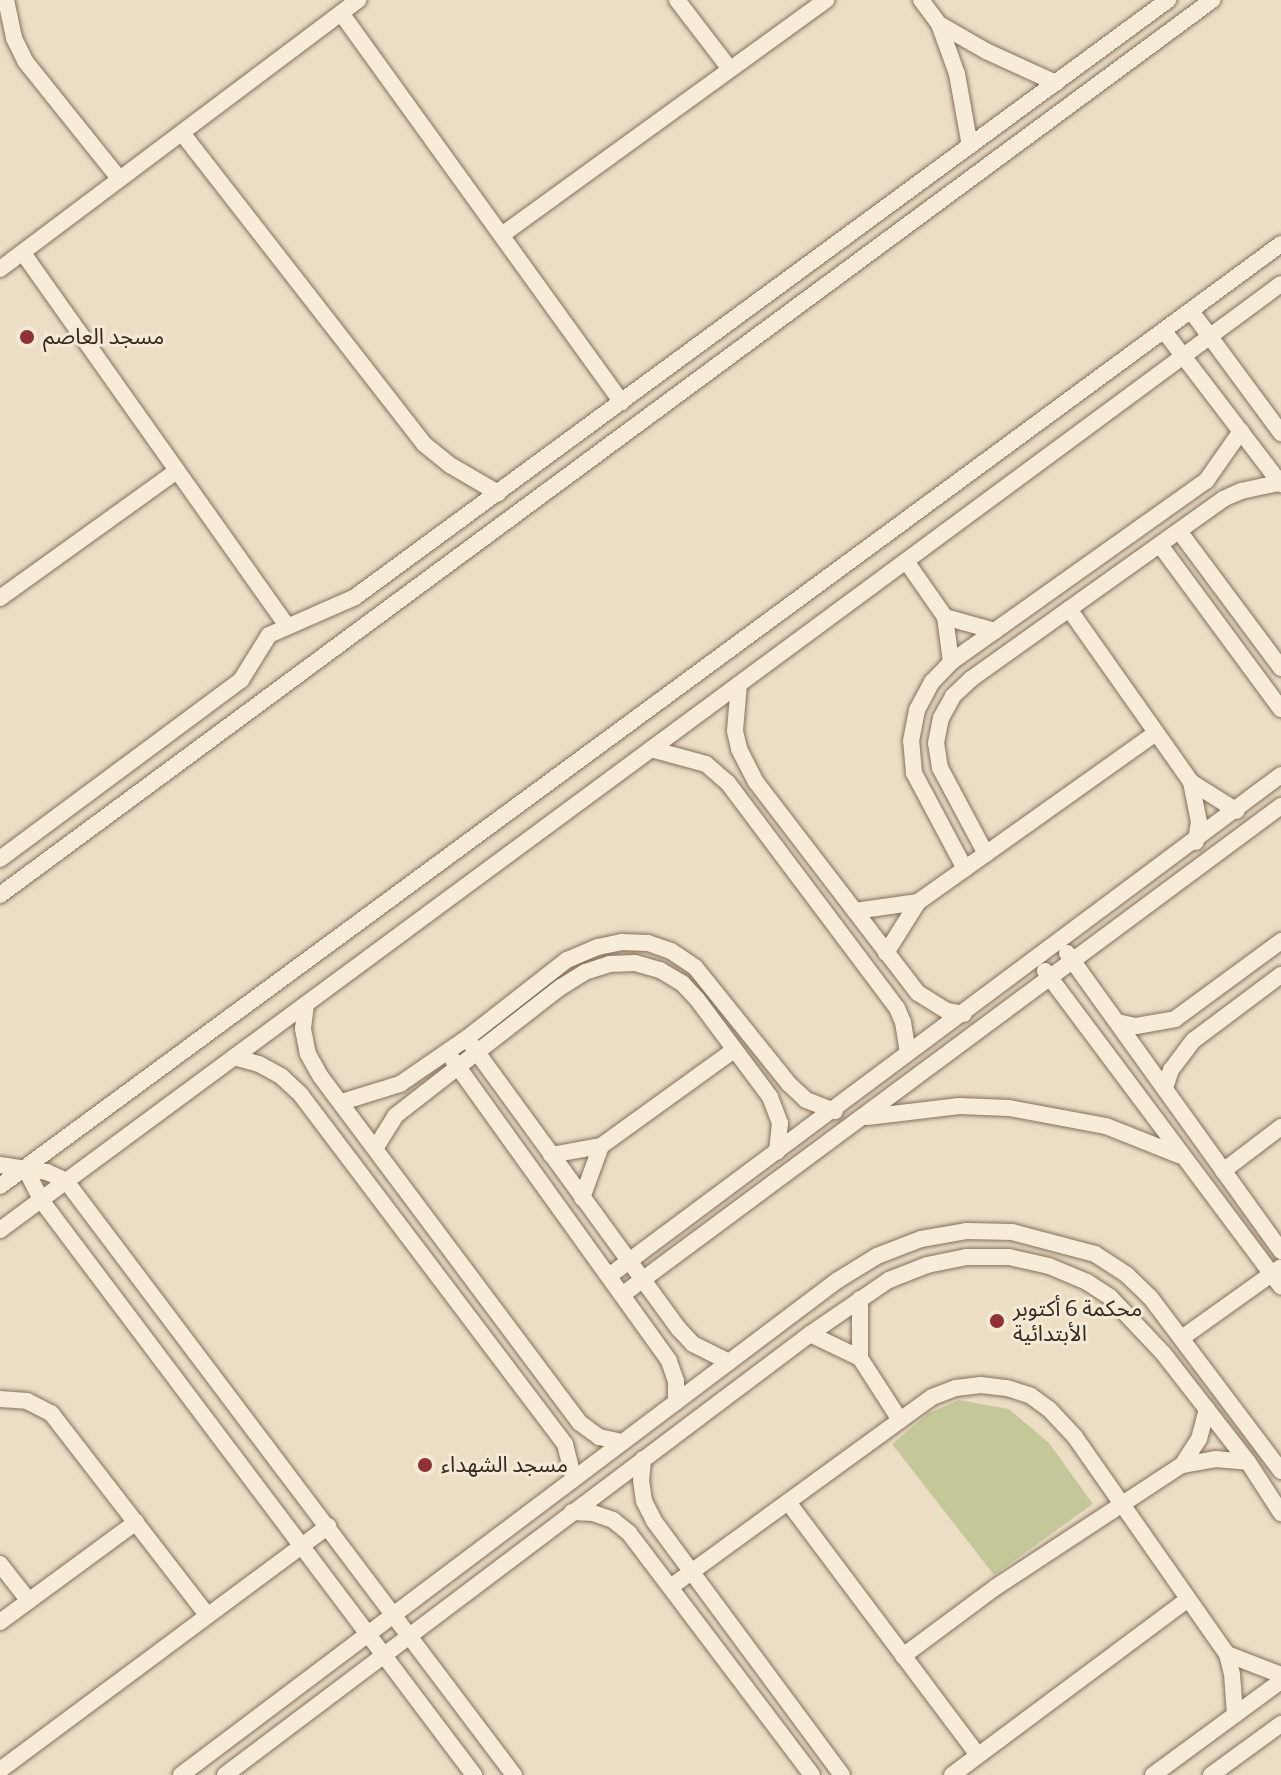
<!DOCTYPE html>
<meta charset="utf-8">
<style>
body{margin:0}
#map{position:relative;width:1281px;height:1775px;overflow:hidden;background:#ebdec5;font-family:Bitter,"Noto Sans Arabic",serif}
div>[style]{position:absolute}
.green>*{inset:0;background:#c4c899}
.roads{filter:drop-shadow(0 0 2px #84705c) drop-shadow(0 0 2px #84705c)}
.minor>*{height:16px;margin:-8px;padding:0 8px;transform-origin:8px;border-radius:8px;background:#f6ecd7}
.dots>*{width:22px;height:22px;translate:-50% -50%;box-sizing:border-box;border:4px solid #f3e9d4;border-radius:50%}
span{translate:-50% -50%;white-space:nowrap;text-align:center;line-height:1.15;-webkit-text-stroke:6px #f3e9d4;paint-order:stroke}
.poi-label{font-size:22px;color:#35291f}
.left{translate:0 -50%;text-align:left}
</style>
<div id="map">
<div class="green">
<i style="clip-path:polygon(959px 1400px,1009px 1409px,1049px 1443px,1093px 1504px,994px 1575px,892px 1444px,929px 1413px)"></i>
</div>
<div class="roads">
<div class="minor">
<i style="left:6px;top:0;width:39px;rotate:78deg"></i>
<i style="left:14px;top:38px;width:25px;rotate:64deg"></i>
<i style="left:25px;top:61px;width:149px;rotate:51.3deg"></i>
<i style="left:677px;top:0;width:87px;rotate:52.5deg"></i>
<i style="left:921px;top:0;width:30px;rotate:53deg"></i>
<i style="left:939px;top:24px;width:53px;rotate:70.2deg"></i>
<i style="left:957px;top:74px;width:73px;rotate:79.8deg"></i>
<i style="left:341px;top:13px;width:480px;rotate:54.2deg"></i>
<i style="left:939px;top:24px;width:54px;rotate:29.9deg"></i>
<i style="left:986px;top:51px;width:77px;rotate:24.6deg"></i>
<i style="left:182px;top:133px;width:394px;rotate:52.1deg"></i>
<i style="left:424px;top:444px;width:33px;rotate:39deg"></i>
<i style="left:450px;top:465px;width:56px;rotate:30.3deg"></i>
<i style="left:503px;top:234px;width:399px;rotate:-35.9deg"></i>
<i style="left:23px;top:253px;width:456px;rotate:54.7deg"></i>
<i style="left:0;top:269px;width:448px;rotate:-36.9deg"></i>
<i style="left:1191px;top:311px;width:152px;rotate:53.6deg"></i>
<i style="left:1164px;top:331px;width:193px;rotate:52.6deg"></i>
<i style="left:1179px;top:531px;width:171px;rotate:53.3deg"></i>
<i style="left:1160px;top:545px;width:204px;rotate:53.6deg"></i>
<i style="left:906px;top:561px;width:68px;rotate:55.1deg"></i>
<i style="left:945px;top:617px;width:45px;rotate:82.4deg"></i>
<i style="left:0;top:598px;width:218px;rotate:-35.7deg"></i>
<i style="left:1069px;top:609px;width:212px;rotate:54.8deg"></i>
<i style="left:1191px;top:782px;width:41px;rotate:78.7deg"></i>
<i style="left:1199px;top:822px;width:20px;rotate:99deg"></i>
<i style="left:945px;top:617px;width:52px;rotate:15.6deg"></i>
<i style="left:739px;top:684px;width:47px;rotate:94.9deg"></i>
<i style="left:735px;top:731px;width:18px;rotate:77deg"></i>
<i style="left:739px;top:749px;width:37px;rotate:63deg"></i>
<i style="left:756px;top:782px;width:266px;rotate:52.5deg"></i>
<i style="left:918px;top:993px;width:34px;rotate:32deg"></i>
<i style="left:947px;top:1011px;width:17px;rotate:10deg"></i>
<i style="left:651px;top:749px;width:57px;rotate:15.3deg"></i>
<i style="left:706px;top:764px;width:29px;rotate:41deg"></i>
<i style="left:728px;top:783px;width:281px;rotate:53.1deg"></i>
<i style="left:897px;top:1008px;width:15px;rotate:67deg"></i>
<i style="left:903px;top:1022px;width:31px;rotate:81deg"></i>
<i style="left:1191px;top:782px;width:54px;rotate:32.2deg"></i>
<i style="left:986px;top:854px;width:98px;rotate:-118.1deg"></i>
<i style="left:940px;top:768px;width:25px;rotate:-99deg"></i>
<i style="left:936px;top:743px;width:25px;rotate:-79deg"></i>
<i style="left:941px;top:718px;width:25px;rotate:-61deg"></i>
<i style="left:953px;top:696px;width:25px;rotate:-43deg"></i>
<i style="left:971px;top:679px;width:310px;rotate:-35.5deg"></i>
<i style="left:1223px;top:499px;width:20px;rotate:-24deg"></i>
<i style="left:1241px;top:491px;width:40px;rotate:-12deg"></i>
<i style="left:0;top:859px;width:300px;rotate:-36.6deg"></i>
<i style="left:241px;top:680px;width:53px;rotate:-58.1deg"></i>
<i style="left:269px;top:635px;width:94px;rotate:-23.8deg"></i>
<i style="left:355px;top:597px;width:1009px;rotate:-36.29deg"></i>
<i style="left:965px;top:869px;width:109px;rotate:-118deg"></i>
<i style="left:914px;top:773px;width:32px;rotate:-95deg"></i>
<i style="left:911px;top:741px;width:32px;rotate:-79deg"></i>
<i style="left:917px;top:710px;width:32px;rotate:-62deg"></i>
<i style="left:932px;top:682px;width:28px;rotate:-46deg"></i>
<i style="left:951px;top:662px;width:313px;rotate:-35.4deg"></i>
<i style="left:1206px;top:481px;width:61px;rotate:-55deg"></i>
<i style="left:0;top:895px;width:1507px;rotate:-36.44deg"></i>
<i style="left:855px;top:911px;width:64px;rotate:-8.1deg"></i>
<i style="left:886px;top:953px;width:60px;rotate:-57.9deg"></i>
<i style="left:918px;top:902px;width:292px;rotate:-35.4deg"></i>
<i style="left:1067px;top:953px;width:367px;rotate:54.3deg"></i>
<i style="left:1045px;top:971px;width:394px;rotate:53.2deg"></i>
<i style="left:306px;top:1004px;width:25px;rotate:97deg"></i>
<i style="left:303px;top:1029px;width:25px;rotate:79deg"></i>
<i style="left:308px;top:1054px;width:26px;rotate:61deg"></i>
<i style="left:321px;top:1077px;width:432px;rotate:53.2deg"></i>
<i style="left:580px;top:1423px;width:24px;rotate:36deg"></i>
<i style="left:599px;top:1437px;width:24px;rotate:12deg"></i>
<i style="left:1117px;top:1022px;width:19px;rotate:12deg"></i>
<i style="left:1136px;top:1026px;width:40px;rotate:-10deg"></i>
<i style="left:1175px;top:1019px;width:132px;rotate:-36.3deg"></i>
<i style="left:471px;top:1044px;width:353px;rotate:53.9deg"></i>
<i style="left:679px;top:1329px;width:21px;rotate:47deg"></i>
<i style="left:693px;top:1344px;width:40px;rotate:26.6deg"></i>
<i style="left:234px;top:1057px;width:26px;rotate:16deg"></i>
<i style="left:259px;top:1064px;width:26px;rotate:29deg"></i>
<i style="left:282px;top:1077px;width:26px;rotate:43deg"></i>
<i style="left:301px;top:1095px;width:438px;rotate:52.9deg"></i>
<i style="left:565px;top:1444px;width:36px;rotate:76deg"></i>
<i style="left:453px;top:1060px;width:370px;rotate:54.3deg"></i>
<i style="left:669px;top:1361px;width:21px;rotate:71deg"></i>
<i style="left:676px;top:1381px;width:21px;rotate:90deg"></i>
<i style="left:1165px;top:1088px;width:19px;rotate:-72deg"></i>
<i style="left:1171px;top:1070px;width:38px;rotate:-53deg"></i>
<i style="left:1194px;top:1040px;width:109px;rotate:-36.8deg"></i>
<i style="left:342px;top:1102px;width:61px;rotate:-17.2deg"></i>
<i style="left:400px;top:1084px;width:81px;rotate:-34.5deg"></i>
<i style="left:467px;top:1038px;width:127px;rotate:-38deg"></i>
<i style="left:567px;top:960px;width:34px;rotate:-23deg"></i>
<i style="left:598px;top:947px;width:25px;rotate:-12deg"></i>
<i style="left:622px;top:942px;width:26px;rotate:2deg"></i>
<i style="left:648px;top:943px;width:24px;rotate:19deg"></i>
<i style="left:671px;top:951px;width:29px;rotate:34deg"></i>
<i style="left:695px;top:967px;width:150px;rotate:51.2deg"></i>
<i style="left:789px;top:1084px;width:23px;rotate:43deg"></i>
<i style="left:806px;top:1100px;width:31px;rotate:21deg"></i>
<i style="left:867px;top:1117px;width:93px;rotate:-6.8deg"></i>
<i style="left:959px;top:1106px;width:50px;rotate:2.3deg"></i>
<i style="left:1009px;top:1108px;width:99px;rotate:10.5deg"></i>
<i style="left:1106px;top:1126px;width:79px;rotate:21.7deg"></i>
<i style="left:376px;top:1147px;width:36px;rotate:-58deg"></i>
<i style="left:395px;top:1116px;width:210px;rotate:-37.9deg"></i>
<i style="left:561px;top:987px;width:28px;rotate:-32deg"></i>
<i style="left:585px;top:972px;width:25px;rotate:-18deg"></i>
<i style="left:609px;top:964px;width:26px;rotate:-2deg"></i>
<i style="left:635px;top:963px;width:26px;rotate:16deg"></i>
<i style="left:660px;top:970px;width:26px;rotate:31deg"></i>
<i style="left:682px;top:983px;width:22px;rotate:47deg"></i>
<i style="left:697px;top:999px;width:122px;rotate:53.3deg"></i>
<i style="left:770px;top:1097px;width:28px;rotate:69deg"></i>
<i style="left:780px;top:1123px;width:29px;rotate:96deg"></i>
<i style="left:551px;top:1155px;width:51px;rotate:-10.2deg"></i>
<i style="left:601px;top:1146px;width:164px;rotate:-35.8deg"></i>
<i style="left:0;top:1165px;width:48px;rotate:8.5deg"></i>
<i style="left:47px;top:1172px;width:21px;rotate:25deg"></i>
<i style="left:66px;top:1181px;width:744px;rotate:52.98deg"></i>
<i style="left:25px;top:1168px;width:36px;rotate:63deg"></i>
<i style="left:41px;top:1200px;width:720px;rotate:53.02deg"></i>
<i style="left:1223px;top:1171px;width:73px;rotate:-37.2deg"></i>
<i style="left:0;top:1186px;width:1590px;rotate:-36.33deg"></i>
<i style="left:582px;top:1198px;width:55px;rotate:-69.9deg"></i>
<i style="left:0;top:1230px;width:1592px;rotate:-36.45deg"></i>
<i style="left:609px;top:1276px;width:838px;rotate:-36.71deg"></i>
<i style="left:622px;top:1295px;width:821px;rotate:-36.58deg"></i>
<i style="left:860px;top:1299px;width:59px;rotate:90deg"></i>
<i style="left:810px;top:1334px;width:55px;rotate:25.6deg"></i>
<i style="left:860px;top:1358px;width:74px;rotate:57.2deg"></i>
<i style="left:1183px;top:1337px;width:120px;rotate:-35.5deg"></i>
<i style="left:0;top:1399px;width:27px;rotate:4deg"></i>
<i style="left:27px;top:1401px;width:27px;rotate:27deg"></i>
<i style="left:51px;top:1413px;width:255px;rotate:52.3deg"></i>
<i style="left:643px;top:1459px;width:21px;rotate:95deg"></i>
<i style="left:641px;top:1480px;width:21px;rotate:82deg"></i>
<i style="left:644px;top:1501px;width:22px;rotate:63deg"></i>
<i style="left:654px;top:1521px;width:316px;rotate:53.5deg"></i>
<i style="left:1182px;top:1465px;width:34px;rotate:-10deg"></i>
<i style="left:1215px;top:1459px;width:33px;rotate:5deg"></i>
<i style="left:788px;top:1502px;width:316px;rotate:53.1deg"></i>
<i style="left:572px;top:1512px;width:21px;rotate:3deg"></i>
<i style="left:593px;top:1513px;width:21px;rotate:19deg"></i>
<i style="left:613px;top:1520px;width:21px;rotate:39deg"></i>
<i style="left:629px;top:1533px;width:303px;rotate:52.9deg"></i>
<i style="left:0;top:1564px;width:47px;rotate:51.9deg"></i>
<i style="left:672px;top:1586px;width:321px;rotate:-36deg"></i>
<i style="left:932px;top:1397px;width:26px;rotate:-21deg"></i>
<i style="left:956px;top:1388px;width:25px;rotate:-7deg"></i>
<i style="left:981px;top:1385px;width:26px;rotate:7deg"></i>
<i style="left:1007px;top:1388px;width:25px;rotate:18deg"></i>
<i style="left:1031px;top:1396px;width:22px;rotate:36deg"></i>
<i style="left:1049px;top:1409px;width:38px;rotate:47deg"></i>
<i style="left:1075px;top:1437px;width:265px;rotate:55deg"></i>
<i style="left:1227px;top:1654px;width:21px;rotate:76deg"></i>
<i style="left:1232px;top:1674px;width:41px;rotate:85.8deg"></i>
<i style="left:0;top:1622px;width:169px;rotate:-36.3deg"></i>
<i style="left:1227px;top:1654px;width:58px;rotate:21.3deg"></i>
<i style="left:903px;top:1656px;width:116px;rotate:-36.6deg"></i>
<i style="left:996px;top:1587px;width:222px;rotate:-33.3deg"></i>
<i style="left:1182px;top:1465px;width:31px;rotate:-57deg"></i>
<i style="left:1199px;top:1439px;width:31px;rotate:-75deg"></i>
<i style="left:0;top:1770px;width:409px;rotate:-36.6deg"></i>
<i style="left:181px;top:1775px;width:823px;rotate:-37deg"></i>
<i style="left:838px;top:1280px;width:46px;rotate:-31.6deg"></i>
<i style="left:877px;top:1256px;width:47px;rotate:-21.1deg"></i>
<i style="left:921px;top:1239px;width:47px;rotate:-9.9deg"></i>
<i style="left:967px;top:1231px;width:45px;rotate:1.3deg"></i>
<i style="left:1012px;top:1232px;width:86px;rotate:14.8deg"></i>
<i style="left:1095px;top:1254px;width:38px;rotate:33deg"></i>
<i style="left:1127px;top:1275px;width:32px;rotate:44deg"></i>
<i style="left:1150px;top:1297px;width:218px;rotate:53deg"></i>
<i style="left:225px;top:1775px;width:733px;rotate:-37.01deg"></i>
<i style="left:810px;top:1334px;width:96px;rotate:-34.4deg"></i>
<i style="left:889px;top:1280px;width:41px;rotate:-21.5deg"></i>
<i style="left:927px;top:1265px;width:41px;rotate:-11.3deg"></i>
<i style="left:967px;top:1257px;width:42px"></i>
<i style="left:1009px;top:1257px;width:41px;rotate:12.7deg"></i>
<i style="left:1049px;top:1266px;width:41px;rotate:22.8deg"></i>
<i style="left:1087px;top:1282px;width:27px;rotate:33deg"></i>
<i style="left:1110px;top:1297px;width:77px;rotate:46.6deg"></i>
<i style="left:1163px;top:1353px;width:138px;rotate:52.1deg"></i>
<i style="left:1248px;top:1462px;width:61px;rotate:57.1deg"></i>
<i style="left:952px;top:1775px;width:294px;rotate:-36.7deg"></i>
<i style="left:1153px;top:1775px;width:159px;rotate:-36.3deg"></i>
<i style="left:1211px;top:1775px;width:87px;rotate:-36.1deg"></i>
</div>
</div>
<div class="dots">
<i style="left:27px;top:337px;background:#8f3135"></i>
<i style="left:997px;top:1321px;background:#8f3135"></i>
<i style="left:425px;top:1465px;background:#8f3135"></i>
</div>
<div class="poi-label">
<span class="left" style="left:43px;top:337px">مسجد العاصم</span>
<span class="left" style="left:1013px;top:1321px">محكمة 6 أكتوبر<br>الأبتدائية</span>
<span class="left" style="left:441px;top:1465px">مسجد الشهداء</span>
</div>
</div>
